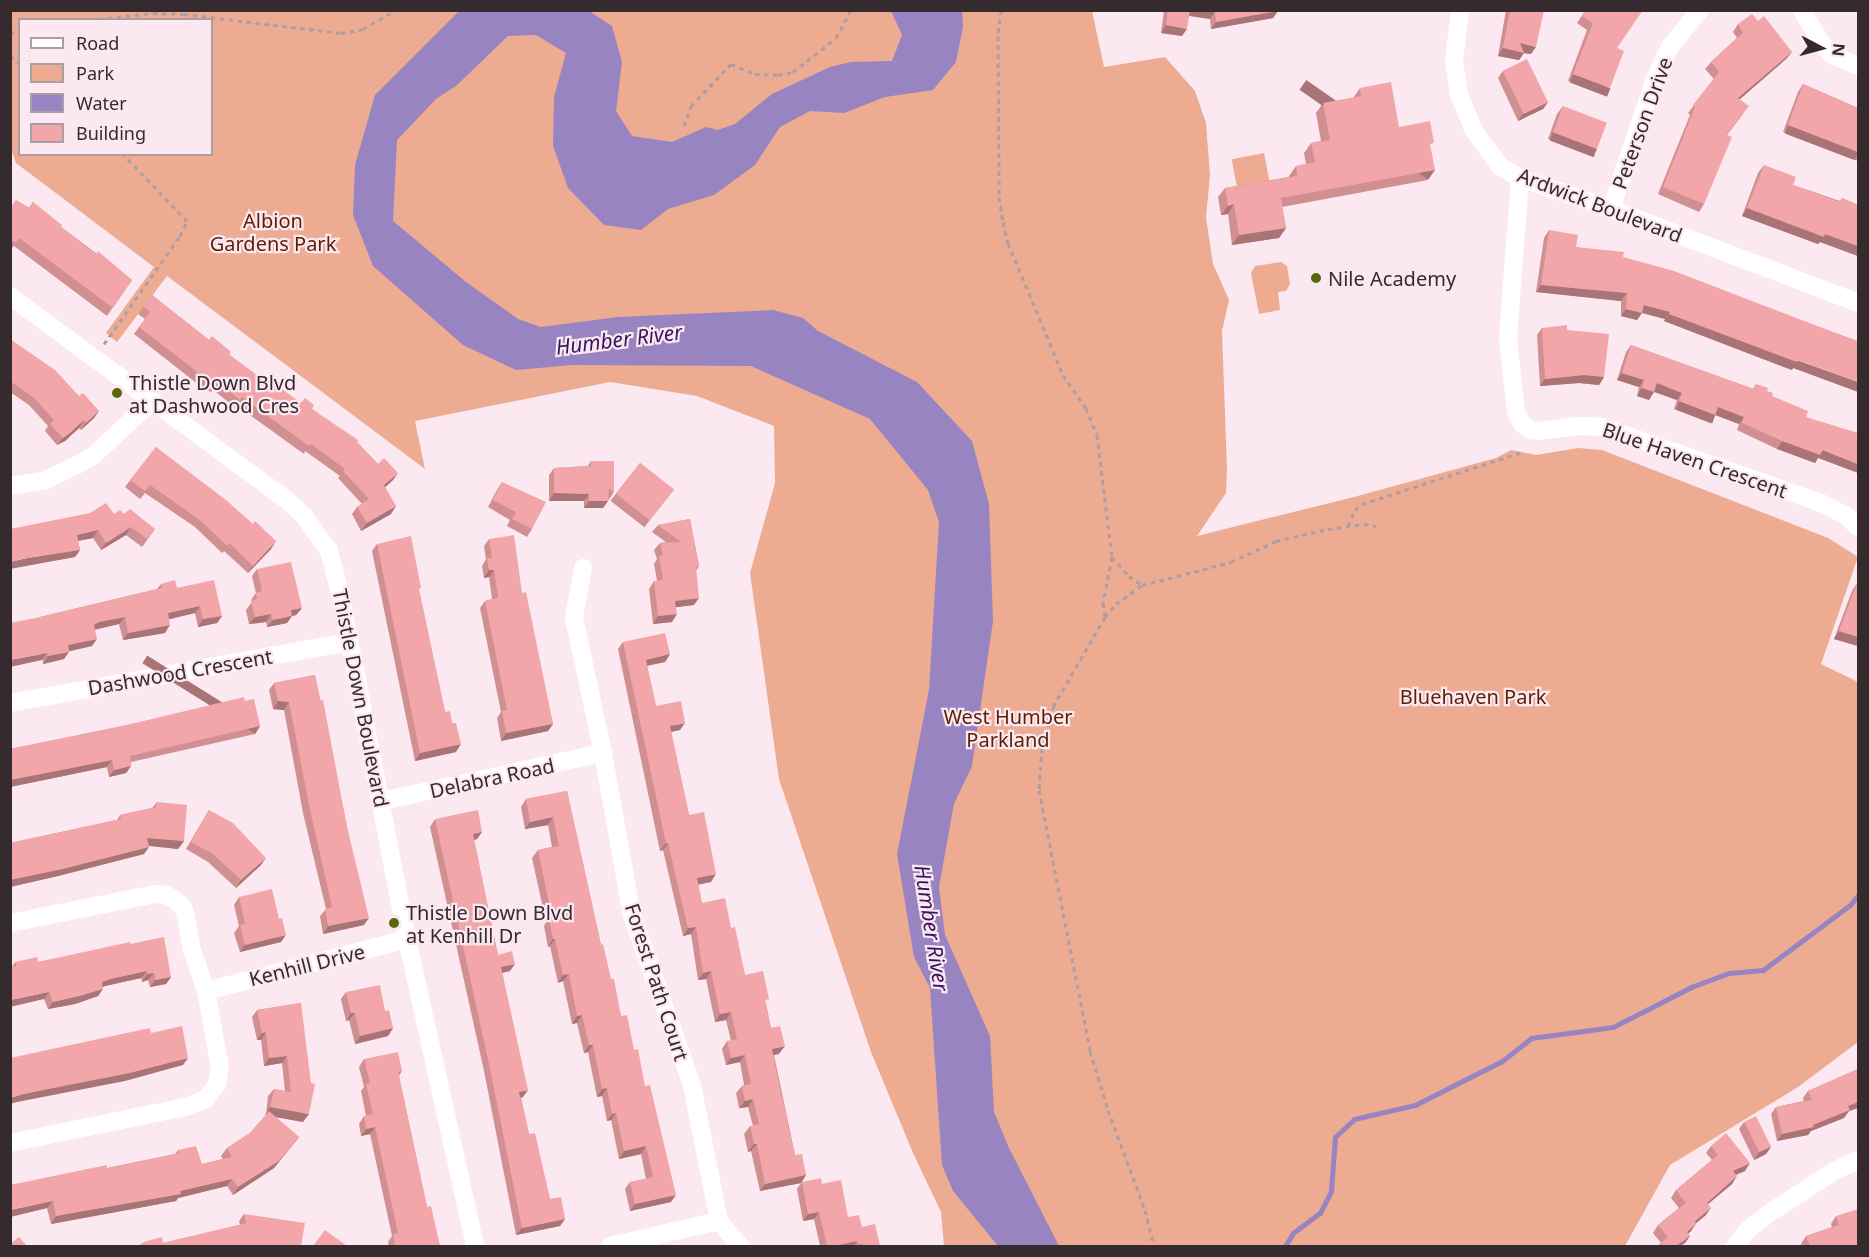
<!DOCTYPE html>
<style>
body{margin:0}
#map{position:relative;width:1869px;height:1257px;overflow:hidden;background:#fce8f1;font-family:"Noto Sans",sans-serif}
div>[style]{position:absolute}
.green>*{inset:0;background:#edab92;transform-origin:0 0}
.water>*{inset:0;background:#9884c1}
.stream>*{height:5px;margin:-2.5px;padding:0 2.5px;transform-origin:2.5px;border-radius:2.5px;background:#9884c1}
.path>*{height:3px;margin-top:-1.5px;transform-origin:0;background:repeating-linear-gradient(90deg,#ad9da4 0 4.5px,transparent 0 9px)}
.street>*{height:18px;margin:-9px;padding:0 9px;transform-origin:9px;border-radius:9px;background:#fff}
.wall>*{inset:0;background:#d08f91;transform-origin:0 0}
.shaded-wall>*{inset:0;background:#a97476;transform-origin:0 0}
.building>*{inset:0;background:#f2a6a9;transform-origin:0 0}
.dots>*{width:16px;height:16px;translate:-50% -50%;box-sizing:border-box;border:3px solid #fce8f1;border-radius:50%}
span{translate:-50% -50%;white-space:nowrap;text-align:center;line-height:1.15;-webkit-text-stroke:4.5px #fce8f1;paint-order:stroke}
.street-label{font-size:20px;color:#352b2f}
.park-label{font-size:20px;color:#5b1f02}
.poi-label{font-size:20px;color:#352b2f}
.left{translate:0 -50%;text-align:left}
.water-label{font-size:21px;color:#36165e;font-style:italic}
.frame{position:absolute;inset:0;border:12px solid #352b2f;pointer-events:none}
.legend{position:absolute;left:18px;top:18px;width:195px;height:138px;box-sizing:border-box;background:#fce8f1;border:2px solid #ac9ca3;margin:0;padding:8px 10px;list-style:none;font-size:18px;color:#352b2f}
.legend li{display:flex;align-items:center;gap:12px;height:30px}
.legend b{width:30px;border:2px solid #ac9ca3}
.north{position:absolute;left:1791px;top:18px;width:60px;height:60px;-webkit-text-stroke:4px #fce8f1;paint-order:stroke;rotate:96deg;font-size:16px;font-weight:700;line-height:24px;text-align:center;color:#352b2f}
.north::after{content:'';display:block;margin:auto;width:21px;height:27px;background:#352b2f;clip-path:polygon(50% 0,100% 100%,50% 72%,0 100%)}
</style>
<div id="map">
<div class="green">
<i style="clip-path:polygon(evenodd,11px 11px,1092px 11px,1104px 67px,1165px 57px,1195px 91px,1206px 123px,1210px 175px,1206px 218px,1213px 264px,1229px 300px,1222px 331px,1227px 470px,1226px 493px,1197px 536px,1354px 497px,1496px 458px,1511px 450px,1536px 455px,1578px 448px,1602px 450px,1828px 538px,1858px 557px,1821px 664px,1858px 682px,1858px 1042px,1798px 1087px,1670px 1165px,1625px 1246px,944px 1246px,941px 1212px,913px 1153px,871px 1052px,779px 779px,750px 573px,775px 483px,774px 426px,697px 396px,610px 382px,415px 421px,425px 469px,167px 276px,117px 342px,106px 333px,154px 267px,16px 163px,11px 149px,11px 11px,20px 20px,212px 20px,212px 154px,20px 154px,20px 20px)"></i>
<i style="left:1264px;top:153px;width:31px;height:33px;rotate:79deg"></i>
<i style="clip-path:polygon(1281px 262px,1287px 266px,1290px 284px,1286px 291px,1278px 292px,1280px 310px,1259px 314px,1251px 273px,1255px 266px)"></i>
</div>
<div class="water">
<i style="clip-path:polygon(465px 10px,589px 11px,612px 26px,622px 62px,616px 111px,632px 136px,672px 142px,706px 127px,718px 130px,735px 124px,772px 94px,830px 67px,851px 62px,892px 61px,902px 35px,891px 11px,962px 11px,963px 27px,956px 62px,933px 90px,885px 97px,844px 113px,810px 111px,780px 127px,755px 165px,714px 195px,668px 209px,641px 230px,604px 225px,568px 188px,553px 146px,554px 97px,566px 53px,536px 35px,508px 36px,456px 86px,436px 99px,397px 140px,393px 221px,466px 282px,518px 319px,541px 327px,618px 317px,773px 310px,803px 318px,818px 331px,917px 382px,972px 441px,989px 504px,993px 621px,972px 766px,954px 804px,939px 887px,945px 935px,990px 1036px,994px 1112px,1009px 1148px,1059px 1246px,998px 1246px,953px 1191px,942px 1165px,930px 988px,914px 957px,897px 854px,929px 690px,939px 522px,928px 490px,870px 419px,751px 366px,573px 365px,516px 370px,463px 345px,373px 266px,353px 215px,355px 165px,375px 95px,457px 13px)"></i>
</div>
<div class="stream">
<i style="left:1285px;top:1246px;width:15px;rotate:-58deg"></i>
<i style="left:1293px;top:1233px;width:34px;rotate:-37deg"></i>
<i style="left:1320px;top:1213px;width:25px;rotate:-63deg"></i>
<i style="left:1331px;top:1191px;width:54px;rotate:-85.8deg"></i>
<i style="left:1335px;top:1137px;width:26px;rotate:-43deg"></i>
<i style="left:1354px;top:1119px;width:63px;rotate:-12.9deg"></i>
<i style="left:1415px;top:1105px;width:97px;rotate:-26.8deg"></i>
<i style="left:1502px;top:1061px;width:37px;rotate:-38deg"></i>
<i style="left:1531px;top:1038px;width:83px;rotate:-7.6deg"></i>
<i style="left:1613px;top:1027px;width:88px;rotate:-27.1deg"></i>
<i style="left:1691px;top:987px;width:40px;rotate:-20.2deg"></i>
<i style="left:1729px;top:973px;width:34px;rotate:-5deg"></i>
<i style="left:1763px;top:970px;width:109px;rotate:-36.8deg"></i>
<i style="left:1850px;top:905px;width:13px;rotate:-51deg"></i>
</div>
<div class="path">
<i style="left:1001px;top:10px;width:26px;rotate:97deg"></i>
<i style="left:998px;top:36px;width:161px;rotate:89.6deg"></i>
<i style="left:999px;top:197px;width:25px;rotate:81deg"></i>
<i style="left:1003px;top:222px;width:22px;rotate:77deg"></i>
<i style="left:1008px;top:243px;width:143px;rotate:67.4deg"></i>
<i style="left:1063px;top:375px;width:40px;rotate:55.1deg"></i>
<i style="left:1086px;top:408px;width:29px;rotate:68deg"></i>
<i style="left:1097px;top:435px;width:123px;rotate:83deg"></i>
<i style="left:1112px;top:557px;width:47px;rotate:101.1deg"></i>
<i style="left:1103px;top:603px;width:14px;rotate:82deg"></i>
<i style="left:1105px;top:617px;width:102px;rotate:120.1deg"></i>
<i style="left:1054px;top:705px;width:45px;rotate:105.6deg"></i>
<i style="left:1042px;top:748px;width:42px;rotate:94.1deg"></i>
<i style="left:1039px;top:790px;width:266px;rotate:78.9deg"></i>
<i style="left:1090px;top:1051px;width:62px;rotate:73deg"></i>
<i style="left:1108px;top:1110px;width:107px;rotate:69.7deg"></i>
<i style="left:1145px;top:1210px;width:37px;rotate:76deg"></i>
<i style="left:90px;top:20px;width:63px;rotate:-6.3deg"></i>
<i style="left:153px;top:13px;width:31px;rotate:2deg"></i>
<i style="left:184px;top:14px;width:158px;rotate:6.9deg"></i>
<i style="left:341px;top:33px;width:22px;rotate:-10deg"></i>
<i style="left:363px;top:29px;width:38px;rotate:-30deg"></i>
<i style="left:10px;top:33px;width:10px;rotate:-11deg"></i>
<i style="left:10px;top:56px;width:13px;rotate:39deg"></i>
<i style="left:684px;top:126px;width:21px;rotate:-71deg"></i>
<i style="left:691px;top:106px;width:58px;rotate:-46.4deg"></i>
<i style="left:731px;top:64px;width:26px;rotate:23deg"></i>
<i style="left:755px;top:74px;width:23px;rotate:2deg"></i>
<i style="left:778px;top:75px;width:15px;rotate:-11deg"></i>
<i style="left:793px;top:72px;width:55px;rotate:-38.3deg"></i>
<i style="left:836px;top:38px;width:32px;rotate:-62deg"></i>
<i style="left:104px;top:344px;width:132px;rotate:-54.9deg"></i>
<i style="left:180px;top:236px;width:17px;rotate:-65deg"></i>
<i style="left:187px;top:221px;width:93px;rotate:-133.7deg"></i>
<i style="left:1348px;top:526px;width:17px;rotate:-66deg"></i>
<i style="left:1355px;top:510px;width:9px;rotate:-41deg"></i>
<i style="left:1362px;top:504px;width:171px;rotate:-18deg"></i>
<i style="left:1112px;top:557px;width:25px;rotate:48deg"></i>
<i style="left:1129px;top:576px;width:16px;rotate:35deg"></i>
<i style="left:1142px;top:585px;width:92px;rotate:-14.5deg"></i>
<i style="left:1231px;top:562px;width:50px;rotate:-25deg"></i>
<i style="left:1276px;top:541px;width:53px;rotate:-13deg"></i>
<i style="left:1328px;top:529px;width:36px;rotate:-8deg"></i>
<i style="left:1364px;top:524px;width:12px;rotate:9deg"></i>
<i style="left:1105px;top:617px;width:17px;rotate:-50deg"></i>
<i style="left:1116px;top:604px;width:32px;rotate:-36deg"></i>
</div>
<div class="street">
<i style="left:1460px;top:10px;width:52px;rotate:96.6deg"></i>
<i style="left:1454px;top:62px;width:33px;rotate:81deg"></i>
<i style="left:1459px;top:95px;width:39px;rotate:67deg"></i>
<i style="left:1474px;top:131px;width:44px;rotate:53.4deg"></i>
<i style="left:1500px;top:166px;width:23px;rotate:31deg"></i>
<i style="left:1520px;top:178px;width:96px;rotate:18.8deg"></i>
<i style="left:1611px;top:209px;width:264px;rotate:20.8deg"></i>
<i style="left:1802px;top:10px;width:38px;rotate:60deg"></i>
<i style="left:1821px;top:43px;width:16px;rotate:47deg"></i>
<i style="left:1832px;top:55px;width:28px;rotate:23deg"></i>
<i style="left:1520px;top:178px;width:161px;rotate:94.3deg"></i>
<i style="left:1508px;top:339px;width:73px;rotate:83.7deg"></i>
<i style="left:1516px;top:412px;width:13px;rotate:63deg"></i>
<i style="left:1522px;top:424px;width:11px;rotate:34deg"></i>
<i style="left:1531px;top:430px;width:7px;rotate:8deg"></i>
<i style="left:1538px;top:431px;width:41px;rotate:-7deg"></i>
<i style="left:1579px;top:426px;width:23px;rotate:2deg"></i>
<i style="left:1602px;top:427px;width:232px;rotate:19.1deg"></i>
<i style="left:1821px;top:503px;width:28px;rotate:27deg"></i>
<i style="left:1846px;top:516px;width:16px;rotate:43deg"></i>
<i style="left:1611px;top:209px;width:135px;rotate:-71.4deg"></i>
<i style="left:1654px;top:81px;width:38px;rotate:-65deg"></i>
<i style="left:1670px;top:47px;width:48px;rotate:-51deg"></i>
<i style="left:10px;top:296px;width:347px;rotate:36.4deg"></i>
<i style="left:289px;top:502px;width:21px;rotate:43deg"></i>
<i style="left:304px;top:516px;width:43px;rotate:54.5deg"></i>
<i style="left:329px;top:551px;width:48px;rotate:75.4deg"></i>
<i style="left:341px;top:597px;width:348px;rotate:79.1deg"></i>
<i style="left:407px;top:939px;width:314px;rotate:77.5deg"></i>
<i style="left:10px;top:486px;width:36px;rotate:-9deg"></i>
<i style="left:46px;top:480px;width:37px;rotate:-26deg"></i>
<i style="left:79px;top:464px;width:16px;rotate:-30deg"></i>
<i style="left:93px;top:456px;width:79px;rotate:-43deg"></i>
<i style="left:583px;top:568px;width:51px;rotate:100.2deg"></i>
<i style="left:574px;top:618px;width:138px;rotate:77.9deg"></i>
<i style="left:603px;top:753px;width:165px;rotate:79.9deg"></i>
<i style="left:632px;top:915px;width:180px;rotate:70.6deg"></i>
<i style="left:692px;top:1085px;width:139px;rotate:78.8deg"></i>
<i style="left:719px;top:1221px;width:33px;rotate:50deg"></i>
<i style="left:10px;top:703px;width:345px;rotate:-10.2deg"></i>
<i style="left:382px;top:801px;width:226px;rotate:-12.3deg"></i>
<i style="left:10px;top:923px;width:148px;rotate:-11.3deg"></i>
<i style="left:155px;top:894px;width:12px;rotate:5deg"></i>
<i style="left:167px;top:895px;width:11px;rotate:34deg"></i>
<i style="left:176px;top:901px;width:9px;rotate:41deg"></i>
<i style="left:183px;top:907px;width:10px;rotate:73deg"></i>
<i style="left:186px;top:917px;width:34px;rotate:80deg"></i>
<i style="left:192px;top:950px;width:43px;rotate:71.1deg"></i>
<i style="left:206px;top:991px;width:77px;rotate:79.6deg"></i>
<i style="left:220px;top:1067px;width:17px;rotate:100deg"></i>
<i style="left:217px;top:1084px;width:19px;rotate:126deg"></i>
<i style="left:206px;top:1099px;width:22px;rotate:159deg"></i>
<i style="left:185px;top:1107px;width:179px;rotate:168.4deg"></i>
<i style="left:206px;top:991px;width:208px;rotate:-14.5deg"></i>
<i style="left:610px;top:1246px;width:112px;rotate:-12.9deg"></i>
<i style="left:1735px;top:1246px;width:22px;rotate:-51deg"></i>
<i style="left:1749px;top:1229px;width:28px;rotate:-38deg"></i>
<i style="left:1771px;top:1212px;width:77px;rotate:-32.9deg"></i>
<i style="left:1836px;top:1170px;width:24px;rotate:-24deg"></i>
</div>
<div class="wall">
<i style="clip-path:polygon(1164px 10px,1278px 10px,1273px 18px,1211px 29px,1210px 19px,1189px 16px,1182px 36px,1161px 33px)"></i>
<i style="clip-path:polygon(1506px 10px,1544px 10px,1531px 54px,1524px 53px,1519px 60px,1498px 56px)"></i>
<i style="clip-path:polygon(1585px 11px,1617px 48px,1605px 95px,1568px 81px,1587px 30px,1577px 23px)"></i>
<i style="clip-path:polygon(1758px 21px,1792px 52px,1786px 59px,1740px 99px,1743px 114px,1727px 135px,1704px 204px,1699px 212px,1658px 194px,1690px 115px,1688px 113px,1714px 79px,1705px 69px,1711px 62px,1737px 38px,1733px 32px,1738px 24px)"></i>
<i style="clip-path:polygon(1503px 71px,1548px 102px,1543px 109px,1518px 121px,1498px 78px)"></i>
<i style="clip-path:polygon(1803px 84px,1858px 108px,1858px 161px,1783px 132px,1798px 92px)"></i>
<i style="clip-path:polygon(1360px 88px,1399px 127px,1430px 148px,1428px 180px,1282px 207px,1286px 228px,1279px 238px,1232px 245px,1228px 214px,1221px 215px,1218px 197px,1225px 188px,1289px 177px,1289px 176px,1296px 166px,1306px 164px,1304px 153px,1311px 143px,1321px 141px,1316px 113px,1323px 103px,1353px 98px)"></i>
<i style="clip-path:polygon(1563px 106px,1597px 149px,1592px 156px,1548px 139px,1557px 114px)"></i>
<i style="clip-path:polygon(1764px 165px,1793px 185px,1840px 201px,1842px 198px,1858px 205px,1858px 256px,1820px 242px,1818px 244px,1742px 216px,1758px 173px)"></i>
<i style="clip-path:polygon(33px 202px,61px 227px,132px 280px,107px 316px,14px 246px,10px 250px,10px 208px,29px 208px)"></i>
<i style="clip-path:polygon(1549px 230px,1576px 247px,1623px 257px,1793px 368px,1792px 370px,1664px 321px,1665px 319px,1642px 313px,1637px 320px,1621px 316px,1621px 301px,1536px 292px,1544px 238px)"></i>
<i style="clip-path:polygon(152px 295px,209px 340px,269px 384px,312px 409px,357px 442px,393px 480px,385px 487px,391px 514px,361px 531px,352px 514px,357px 507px,362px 504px,338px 478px,340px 476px,305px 451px,304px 454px,236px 405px,235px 407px,213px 390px,211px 392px,204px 389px,134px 334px,145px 319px,138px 314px)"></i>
<i style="clip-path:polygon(1542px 328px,1567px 330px,1604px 377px,1599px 385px,1579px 383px,1540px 386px,1537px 335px)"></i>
<i style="clip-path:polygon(10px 339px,79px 396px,99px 411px,94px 418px,81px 430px,79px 428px,65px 441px,57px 445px,45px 431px,48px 426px,29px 405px,10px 392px)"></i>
<i style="clip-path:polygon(1631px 345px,1753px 389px,1756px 384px,1767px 391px,1772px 396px,1806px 417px,1818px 458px,1815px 463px,1777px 449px,1737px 430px,1739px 424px,1715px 415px,1710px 423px,1674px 409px,1677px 400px,1654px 392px,1649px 400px,1637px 396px,1639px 387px,1617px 380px,1626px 352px)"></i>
<i style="clip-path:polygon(156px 447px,271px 549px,248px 573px,224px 551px,222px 553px,195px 527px,145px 493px,140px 499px,125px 487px)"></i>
<i style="clip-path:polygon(591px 461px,614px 492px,603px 508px,584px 508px,584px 501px,549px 501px,549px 475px,554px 468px,588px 466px)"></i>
<i style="left:640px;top:463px;width:43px;height:48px;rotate:38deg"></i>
<i style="clip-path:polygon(502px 482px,532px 529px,527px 537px,507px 526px,510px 520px,488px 507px,497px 490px)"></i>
<i style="clip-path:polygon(114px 514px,124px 514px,155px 529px,142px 547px,126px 535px,101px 550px,93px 538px,78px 541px,80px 550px,75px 557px,22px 566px)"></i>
<i style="clip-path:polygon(690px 519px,699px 566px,696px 571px,694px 605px,676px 607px,672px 622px,653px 624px,649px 589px,654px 581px,657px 581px,654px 564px,657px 559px,654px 550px,660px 543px,666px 542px,652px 532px,658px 525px)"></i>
<i style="clip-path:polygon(489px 539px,522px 593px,553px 724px,548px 731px,501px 741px,497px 718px,501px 712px,480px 608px,485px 601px,492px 599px,489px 577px,484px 578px,482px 566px,486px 559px,484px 546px)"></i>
<i style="clip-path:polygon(377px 544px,419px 591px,445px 712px,452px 723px,456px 752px,415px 761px,372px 551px)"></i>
<i style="clip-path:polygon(257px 569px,302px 608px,296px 615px,292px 616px,287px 623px,267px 627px,266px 622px,249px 624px,246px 610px,252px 602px,251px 600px,256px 593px,252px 576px)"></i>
<i style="clip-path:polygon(1857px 583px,1858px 584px,1858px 646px,1834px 639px,1852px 591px)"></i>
<i style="clip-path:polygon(161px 584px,177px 588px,222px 616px,217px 623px,198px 627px,195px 613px,169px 619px,165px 633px,123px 640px,119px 624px,95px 629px,92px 646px,69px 651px,64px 659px,43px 664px,40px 617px,157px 589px)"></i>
<i style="clip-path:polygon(623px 642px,670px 654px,665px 662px,647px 666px,656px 706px,680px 730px,671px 732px,689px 815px,711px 882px,698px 884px,702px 903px,731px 928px,745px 975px,766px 1004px,771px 1028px,779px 1054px,774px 1055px,795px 1155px,806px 1175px,801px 1183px,760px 1191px,751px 1151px,748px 1152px,744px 1134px,750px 1126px,753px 1126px,748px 1107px,739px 1108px,736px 1093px,742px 1086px,744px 1085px,740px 1062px,726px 1065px,722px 1049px,727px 1041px,731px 1041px,726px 1020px,715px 1022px,706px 979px,698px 980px,691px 934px,683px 936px,663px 850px,660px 851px,618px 649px)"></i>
<i style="clip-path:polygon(315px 675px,347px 827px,364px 925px,323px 934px,320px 916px,326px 909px,303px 813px,284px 710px,273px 709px,269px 690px,274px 683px)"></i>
<i style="clip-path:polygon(245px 701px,260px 726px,255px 734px,131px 762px,131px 766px,126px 773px,109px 777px,107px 767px,10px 787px,10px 749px)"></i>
<i style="clip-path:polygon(567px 791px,601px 945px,621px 1016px,634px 1050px,671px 1202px,630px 1211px,625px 1189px,630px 1182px,646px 1179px,641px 1154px,619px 1159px,611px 1120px,607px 1121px,602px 1096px,597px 1097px,588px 1052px,584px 1053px,577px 1023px,572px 1024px,563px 981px,558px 983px,550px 946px,548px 947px,544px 926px,546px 922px,532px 858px,538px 850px,552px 847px,548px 825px,525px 829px,521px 807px,526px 799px)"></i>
<i style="clip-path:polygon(157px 802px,184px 841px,178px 849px,149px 846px,144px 854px,58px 876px,10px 887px,10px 843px,117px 820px,120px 815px,152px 808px)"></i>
<i style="clip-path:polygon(209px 810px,261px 865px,236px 888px,208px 862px,186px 849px)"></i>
<i style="clip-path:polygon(435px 819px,482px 832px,477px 839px,474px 840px,498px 955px,510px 971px,502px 973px,523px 1097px,521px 1098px,529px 1134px,550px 1199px,565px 1219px,560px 1226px,516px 1235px,484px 1071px,430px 827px)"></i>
<i style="clip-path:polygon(239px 897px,281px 942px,240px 952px,234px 933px,239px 926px,234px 905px)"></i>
<i style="clip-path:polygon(130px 944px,171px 977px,166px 984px,150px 987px,148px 980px,142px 982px,141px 978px,105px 986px,103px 987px,98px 996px,75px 1004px,48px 1009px,44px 999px,12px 967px,15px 962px,38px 962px)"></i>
<i style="clip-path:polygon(346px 992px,385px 1011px,393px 1028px,388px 1036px,355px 1044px,349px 1020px,346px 1021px,341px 999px)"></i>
<i style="clip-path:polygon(301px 1003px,303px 1122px,275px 1117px,299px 1137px,274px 1168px,233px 1195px,227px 1186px,178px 1198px,176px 1201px,51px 1224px,47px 1208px,10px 1217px,107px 1168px,175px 1154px,178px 1150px,202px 1164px,223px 1159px,221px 1156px,227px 1148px,250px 1133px,266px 1115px,268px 1096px,274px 1089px,285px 1091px,282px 1063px,264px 1066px,261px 1040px,257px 1040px,252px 1017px,257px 1010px)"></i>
<i style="clip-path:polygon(364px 1059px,402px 1071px,399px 1076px,427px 1207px,440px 1246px,389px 1246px,388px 1242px,392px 1236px,370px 1134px,361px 1136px,359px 1124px,364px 1116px,366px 1116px,361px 1091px,364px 1087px,359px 1067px)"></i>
<i style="clip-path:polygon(1858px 1069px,1858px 1108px,1849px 1111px,1844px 1118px,1811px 1131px,1808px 1135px,1777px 1141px,1771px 1114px,1776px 1107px,1804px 1101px,1803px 1098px,1808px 1091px)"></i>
<i style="clip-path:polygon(1744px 1122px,1771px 1147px,1766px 1154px,1754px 1160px,1739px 1129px)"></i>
<i style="clip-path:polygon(1711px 1146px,1745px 1171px,1736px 1175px,1732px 1184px,1708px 1204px,1706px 1215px,1696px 1223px,1691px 1231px,1688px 1234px,1690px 1236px,1685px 1243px,1680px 1246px,1657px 1246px,1661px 1243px,1653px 1233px,1658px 1225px,1679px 1208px,1671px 1198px,1676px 1190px,1712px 1160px,1706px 1153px)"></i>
<i style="clip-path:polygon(802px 1182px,822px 1184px,848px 1217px,862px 1227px,879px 1246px,820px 1246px,814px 1219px,803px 1221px,797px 1189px)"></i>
<i style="clip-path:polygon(244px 1214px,301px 1246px,163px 1243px,240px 1225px,239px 1221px)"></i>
<i style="clip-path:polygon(1836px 1216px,1858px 1246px,1802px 1246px,1801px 1244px,1806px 1236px,1832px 1227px,1831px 1224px)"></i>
</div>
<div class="shaded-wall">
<i style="clip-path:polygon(1188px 10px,1208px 10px,1215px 12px,1210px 19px,1185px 15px)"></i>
<i style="clip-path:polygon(1278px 11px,1273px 18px,1211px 29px,1216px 22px)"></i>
<i style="clip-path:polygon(1166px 25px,1187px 29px,1182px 36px,1161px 33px)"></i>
<i style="clip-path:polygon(1520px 43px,1536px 47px,1531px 54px,1524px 53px,1519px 60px,1498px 56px,1503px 48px)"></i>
<i style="clip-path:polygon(1792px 52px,1786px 59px,1733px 105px,1738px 98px)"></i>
<i style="left:1573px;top:74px;width:40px;height:9px;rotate:21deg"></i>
<i style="clip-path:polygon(1548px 102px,1543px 109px,1518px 121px,1523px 114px)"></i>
<i style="left:1788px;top:125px;width:75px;height:9px;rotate:21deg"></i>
<i style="left:1553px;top:132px;width:47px;height:9px;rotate:21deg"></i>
<i style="left:1435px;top:170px;width:12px;height:157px;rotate:125deg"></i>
<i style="clip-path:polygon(1234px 204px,1228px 214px,1221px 215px,1228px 206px)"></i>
<i style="clip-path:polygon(1747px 208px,1825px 234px,1858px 246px,1858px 256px,1820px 242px,1818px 244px,1742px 216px)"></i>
<i style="clip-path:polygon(1286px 228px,1279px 238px,1232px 245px,1239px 235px)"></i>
<i style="clip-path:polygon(1541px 285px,1627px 293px,1621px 301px,1536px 292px)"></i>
<i style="clip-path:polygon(1644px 305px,1670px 312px,1665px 319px,1639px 312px)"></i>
<i style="clip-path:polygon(1626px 309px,1642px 313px,1637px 320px,1621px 316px)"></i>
<i style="clip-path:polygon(1669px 314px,1858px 382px,1858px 392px,1793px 368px,1792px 370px,1664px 321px)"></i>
<i style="clip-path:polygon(1622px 373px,1644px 380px,1639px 387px,1617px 380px)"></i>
<i style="clip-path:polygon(1584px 375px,1604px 377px,1599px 385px,1579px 383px,1540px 386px,1545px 379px)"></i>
<i style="clip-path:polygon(1657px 383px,1682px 393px,1677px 400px,1652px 391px)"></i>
<i style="clip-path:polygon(1642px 388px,1654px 392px,1649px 400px,1637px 396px)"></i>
<i style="left:1679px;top:401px;width:39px;height:9px;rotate:21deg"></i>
<i style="clip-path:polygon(1718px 407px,1744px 417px,1739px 424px,1713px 414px)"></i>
<i style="clip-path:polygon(99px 411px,94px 418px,81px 430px,86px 423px)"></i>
<i style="clip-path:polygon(84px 420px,79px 428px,65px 441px,57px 445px,63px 438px)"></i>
<i style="clip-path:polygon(1782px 441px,1823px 450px,1858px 464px,1858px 473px,1818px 458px,1815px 463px,1777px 449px)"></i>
<i style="clip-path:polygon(398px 473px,393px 480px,379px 493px,384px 485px)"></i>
<i style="clip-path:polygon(554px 493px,589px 494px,584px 501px,549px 501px)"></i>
<i style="clip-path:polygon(589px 501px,608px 501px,603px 508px,584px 508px)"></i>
<i style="clip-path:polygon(396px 506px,391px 514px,361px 531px,367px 523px)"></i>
<i style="clip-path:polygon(131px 527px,126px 535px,101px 550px,106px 543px)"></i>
<i style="clip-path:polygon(98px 530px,93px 538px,72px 542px,77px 535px)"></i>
<i style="clip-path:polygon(276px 541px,271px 549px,248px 573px,253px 566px)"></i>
<i style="clip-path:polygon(80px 550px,75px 557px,10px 569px,10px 562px,27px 558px)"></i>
<i style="clip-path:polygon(489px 570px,494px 570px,489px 577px,484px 578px)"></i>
<i style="clip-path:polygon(699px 598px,694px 605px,670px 608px,675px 601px)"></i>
<i style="clip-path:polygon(200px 606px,195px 613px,162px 621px,168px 613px)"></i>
<i style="clip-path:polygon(302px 608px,296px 615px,292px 616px,287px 623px,267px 627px,273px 620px,291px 610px)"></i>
<i style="clip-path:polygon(271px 614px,266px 622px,249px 624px,255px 617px)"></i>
<i style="clip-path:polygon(677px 614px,672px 622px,653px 624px,658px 616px)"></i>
<i style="clip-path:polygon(222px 616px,217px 623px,198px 627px,203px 619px)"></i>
<i style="clip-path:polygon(125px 617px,119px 624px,94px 630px,94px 625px,99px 622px)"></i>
<i style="clip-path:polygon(170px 625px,165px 633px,123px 640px,128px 633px)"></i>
<i style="clip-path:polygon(1839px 631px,1858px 637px,1858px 646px,1834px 639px)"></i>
<i style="clip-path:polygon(97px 639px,92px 646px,62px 653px,68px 645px)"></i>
<i style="clip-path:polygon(69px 652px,64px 659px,43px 664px,48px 656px)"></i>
<i style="clip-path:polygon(47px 653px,42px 660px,10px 667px,10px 660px)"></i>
<i style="clip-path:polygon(670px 654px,665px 662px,640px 667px,646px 660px)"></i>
<i style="clip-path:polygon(278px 701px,289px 702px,284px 710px,273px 709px)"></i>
<i style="clip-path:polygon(685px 723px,680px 730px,665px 733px,670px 726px)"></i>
<i style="clip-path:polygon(553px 724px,548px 731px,501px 741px,506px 733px)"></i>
<i style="left:260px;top:726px;width:9px;height:133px;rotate:122deg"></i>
<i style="clip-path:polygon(461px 744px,456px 752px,415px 761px,420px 753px)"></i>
<i style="clip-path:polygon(112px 760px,107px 767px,10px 787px,10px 780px)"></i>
<i style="clip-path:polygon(131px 766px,126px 773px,109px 777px,114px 770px)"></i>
<i style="clip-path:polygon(553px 817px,548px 825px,525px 829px,530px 822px)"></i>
<i style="clip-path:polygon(482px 832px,477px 839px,468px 841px,473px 834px)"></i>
<i style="clip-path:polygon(147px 838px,184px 841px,178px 849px,142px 845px)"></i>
<i style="clip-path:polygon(666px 843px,668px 843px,663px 850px,660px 851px)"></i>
<i style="clip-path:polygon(149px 847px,144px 854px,58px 876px,10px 887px,10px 880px)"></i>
<i style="clip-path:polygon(266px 858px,261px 865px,236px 888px,241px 880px)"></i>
<i style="clip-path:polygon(716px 874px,711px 882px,692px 886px,697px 878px)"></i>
<i style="clip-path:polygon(369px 918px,364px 925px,323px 934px,328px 926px)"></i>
<i style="clip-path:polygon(696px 927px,691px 934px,683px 936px,688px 928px)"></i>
<i style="clip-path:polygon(286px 935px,281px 942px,240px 952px,245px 945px)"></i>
<i style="clip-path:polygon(553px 939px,555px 939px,550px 946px,548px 947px)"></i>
<i style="clip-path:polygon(515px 964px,510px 971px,496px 974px,501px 967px)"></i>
<i style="clip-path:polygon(147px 971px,141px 978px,105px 986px,97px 990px,102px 982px,110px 979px)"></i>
<i style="clip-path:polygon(711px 971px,706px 979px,698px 980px,703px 973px)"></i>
<i style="clip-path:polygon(154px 973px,148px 980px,142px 982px,147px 974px)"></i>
<i style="clip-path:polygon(569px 974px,563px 981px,558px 983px,563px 975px)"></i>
<i style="clip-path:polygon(171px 977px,166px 984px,150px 987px,155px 980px)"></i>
<i style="clip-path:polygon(103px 989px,98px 996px,75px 1004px,48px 1009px,53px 1002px)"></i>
<i style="clip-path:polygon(49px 992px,44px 999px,10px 1007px,10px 1000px)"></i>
<i style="clip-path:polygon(731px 1012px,726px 1020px,715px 1022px,720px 1014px)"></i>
<i style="clip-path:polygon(351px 1013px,355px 1013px,349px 1020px,346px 1021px)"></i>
<i style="clip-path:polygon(582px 1015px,577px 1023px,572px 1024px,577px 1016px)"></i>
<i style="clip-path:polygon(393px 1028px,388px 1036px,355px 1044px,360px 1036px)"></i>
<i style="clip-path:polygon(266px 1032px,261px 1040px,257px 1040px,262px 1033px)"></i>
<i style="clip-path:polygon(589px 1045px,593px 1045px,588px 1052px,584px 1053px)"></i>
<i style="clip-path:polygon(785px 1046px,779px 1054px,767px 1056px,772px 1049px)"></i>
<i style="clip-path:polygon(745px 1055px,740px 1062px,726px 1065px,731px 1058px)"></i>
<i style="clip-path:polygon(287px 1056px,282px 1063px,264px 1066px,269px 1058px)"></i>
<i style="clip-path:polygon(188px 1058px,183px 1065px,125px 1081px,17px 1102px,10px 1104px,10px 1098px,23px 1094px)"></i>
<i style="clip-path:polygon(607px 1088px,602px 1096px,597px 1097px,602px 1089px)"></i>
<i style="clip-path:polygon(528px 1090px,523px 1097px,514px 1099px,519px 1092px)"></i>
<i style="clip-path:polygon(753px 1099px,748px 1107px,739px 1108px,745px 1101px)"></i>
<i style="clip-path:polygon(1858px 1102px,1858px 1108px,1849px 1111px,1844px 1118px,1811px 1131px,1808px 1135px,1777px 1141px,1782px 1134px,1813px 1125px,1848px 1106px)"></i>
<i style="clip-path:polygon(270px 1107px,309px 1114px,303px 1122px,265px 1115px)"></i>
<i style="clip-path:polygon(616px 1113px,611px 1120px,607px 1121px,612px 1114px)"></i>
<i style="clip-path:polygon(375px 1127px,370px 1134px,361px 1136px,366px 1129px)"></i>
<i style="clip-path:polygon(299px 1137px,274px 1168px,233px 1195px,238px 1187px)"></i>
<i style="clip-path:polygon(754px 1144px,757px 1144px,751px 1151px,748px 1152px)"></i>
<i style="clip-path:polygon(646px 1146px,641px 1154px,619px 1159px,624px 1151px)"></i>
<i style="clip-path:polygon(1771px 1147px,1766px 1154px,1754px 1160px,1759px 1152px)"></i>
<i style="clip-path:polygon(1750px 1163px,1745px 1171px,1728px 1178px,1733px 1171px)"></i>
<i style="clip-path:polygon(806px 1175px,801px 1183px,760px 1191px,765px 1184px)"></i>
<i style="clip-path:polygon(1737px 1176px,1732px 1184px,1701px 1210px,1707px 1203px)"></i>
<i style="clip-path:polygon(232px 1179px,227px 1186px,178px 1198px,176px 1201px,51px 1224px,56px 1216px,180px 1191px)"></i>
<i style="clip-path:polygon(676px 1195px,671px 1202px,630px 1211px,635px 1204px)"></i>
<i style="clip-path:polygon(53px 1201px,47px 1208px,10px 1217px,10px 1210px)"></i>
<i style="clip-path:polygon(1711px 1208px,1706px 1215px,1689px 1229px,1695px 1221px)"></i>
<i style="clip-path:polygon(819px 1212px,814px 1219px,803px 1221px,808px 1214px)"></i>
<i style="clip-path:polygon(565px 1219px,560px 1226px,516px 1235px,522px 1228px)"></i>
<i style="clip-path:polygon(1696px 1224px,1691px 1231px,1682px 1239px,1687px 1232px)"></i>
<i style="clip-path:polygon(1690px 1236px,1685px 1243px,1680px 1246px,1676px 1246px)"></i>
<i style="clip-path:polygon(857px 1241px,854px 1246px,834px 1246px)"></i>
</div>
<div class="building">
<i style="clip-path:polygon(1168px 10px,1190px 10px,1187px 29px,1166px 25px)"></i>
<i style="clip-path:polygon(1208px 10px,1278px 10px,1278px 11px,1216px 22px,1215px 12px)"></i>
<i style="clip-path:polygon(1510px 10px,1544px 10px,1536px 47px,1520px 43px,1524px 53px,1503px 48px)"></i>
<i style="clip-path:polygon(1585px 10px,1643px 10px,1617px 48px,1624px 51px,1610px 88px,1573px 74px,1593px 23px,1582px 16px)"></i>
<i style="clip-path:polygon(1752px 14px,1758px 21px,1764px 16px,1792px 52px,1738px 98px,1749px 106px,1726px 135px,1732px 137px,1704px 204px,1663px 187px,1695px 107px,1693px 105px,1719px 72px,1711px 62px,1743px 33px,1738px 24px)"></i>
<i style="left:1527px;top:59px;width:48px;height:27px;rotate:64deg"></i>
<i style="clip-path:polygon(1391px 82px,1399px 127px,1430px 121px,1434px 143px,1430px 144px,1435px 170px,1281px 198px,1286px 228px,1239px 235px,1234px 204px,1228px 206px,1225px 188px,1297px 176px,1296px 166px,1315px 162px,1311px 143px,1330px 140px,1323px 103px,1361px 96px,1360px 88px)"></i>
<i style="clip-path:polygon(1803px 84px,1858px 108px,1858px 152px,1788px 125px)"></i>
<i style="left:1563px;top:106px;width:47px;height:28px;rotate:21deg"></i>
<i style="clip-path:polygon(1764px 165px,1796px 177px,1793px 185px,1840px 202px,1842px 198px,1858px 205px,1858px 246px,1825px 234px,1824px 237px,1747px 208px)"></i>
<i style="clip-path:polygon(16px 200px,30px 208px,33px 202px,62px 225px,61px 227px,96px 254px,98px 251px,132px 280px,113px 308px,19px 238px,16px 243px,10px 240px,10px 208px)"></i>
<i style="clip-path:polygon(1549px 230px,1578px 235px,1576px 247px,1624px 252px,1623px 257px,1674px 271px,1820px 327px,1858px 341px,1858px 382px,1798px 360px,1797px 362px,1669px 314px,1670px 312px,1644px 305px,1642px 313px,1626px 309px,1627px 293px,1541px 285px)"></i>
<i style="clip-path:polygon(152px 295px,209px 340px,212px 336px,231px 352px,229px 355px,269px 384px,271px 381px,301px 403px,305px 398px,314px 405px,312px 409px,358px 440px,357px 442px,378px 464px,384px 458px,398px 473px,384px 485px,396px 506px,367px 523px,357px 507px,369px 499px,343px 471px,345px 469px,311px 444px,309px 446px,242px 397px,240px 400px,218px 382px,216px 385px,209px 381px,139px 327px,150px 312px,143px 306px)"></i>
<i style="clip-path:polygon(1567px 325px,1567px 330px,1609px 334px,1604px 377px,1584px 375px,1545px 379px,1542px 328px)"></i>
<i style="clip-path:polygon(10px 339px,55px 370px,79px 396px,83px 393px,99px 411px,86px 423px,84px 420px,70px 433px,63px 438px,50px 424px,54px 420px,34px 398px,10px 381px)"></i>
<i style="clip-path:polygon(1631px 345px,1754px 389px,1756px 384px,1768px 388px,1767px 391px,1773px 393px,1772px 396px,1808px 411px,1806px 417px,1858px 433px,1858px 464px,1823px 450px,1820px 455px,1782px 441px,1742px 423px,1744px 417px,1718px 407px,1715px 415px,1679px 401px,1682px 393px,1657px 383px,1654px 392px,1642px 388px,1644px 380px,1622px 373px)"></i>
<i style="clip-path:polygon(156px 447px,226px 500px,253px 524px,255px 521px,276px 541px,253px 566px,229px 543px,227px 546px,200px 520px,150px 485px,145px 491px,130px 480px)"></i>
<i style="clip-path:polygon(591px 461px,614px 461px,614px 492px,609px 488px,608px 501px,589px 501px,589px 494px,554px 493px,554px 468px,591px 466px)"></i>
<i style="left:640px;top:463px;width:43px;height:39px;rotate:38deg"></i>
<i style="clip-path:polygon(502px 482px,546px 502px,532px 529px,512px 519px,516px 512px,493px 500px)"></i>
<i style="clip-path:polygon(106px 503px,114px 514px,120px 510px,124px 514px,130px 509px,155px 529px,147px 539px,131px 527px,106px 543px,98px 530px,77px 535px,80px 550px,27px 558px,10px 562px,10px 529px,90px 513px)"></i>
<i style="clip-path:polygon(690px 519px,699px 566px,696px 567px,699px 598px,675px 601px,677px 614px,658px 616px,654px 581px,663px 580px,659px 556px,663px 555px,660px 543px,681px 542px,658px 525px)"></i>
<i style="clip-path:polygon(514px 535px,522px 593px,526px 592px,553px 724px,506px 733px,502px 711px,507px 710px,485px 601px,498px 598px,494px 570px,489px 570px,487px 558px,492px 558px,489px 539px)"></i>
<i style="clip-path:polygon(411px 536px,421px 588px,419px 589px,445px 712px,450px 711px,452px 723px,456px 723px,461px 744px,420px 753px,377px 544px)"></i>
<i style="clip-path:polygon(291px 562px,302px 608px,291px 610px,292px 616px,273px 620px,271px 614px,255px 617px,251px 602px,257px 598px,256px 593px,262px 591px,257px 569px)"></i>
<i style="clip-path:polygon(175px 580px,177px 588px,214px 580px,222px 616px,203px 619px,200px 606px,168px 613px,170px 625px,128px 633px,125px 617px,99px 622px,94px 625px,97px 639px,68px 645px,69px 652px,48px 656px,47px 653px,10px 660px,10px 623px,40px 617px,162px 588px,161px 584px)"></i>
<i style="clip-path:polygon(1857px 583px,1858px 584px,1858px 637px,1839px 631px)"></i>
<i style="clip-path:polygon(665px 633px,670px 654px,646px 660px,656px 706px,681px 701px,685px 723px,670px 726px,689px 815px,704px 812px,716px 874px,697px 878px,702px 903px,725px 898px,731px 928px,735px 927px,745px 975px,763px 971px,769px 999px,765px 1000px,771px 1028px,780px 1026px,785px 1046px,772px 1049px,781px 1093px,795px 1155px,802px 1154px,806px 1175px,765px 1184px,757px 1144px,754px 1144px,750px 1126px,759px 1124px,753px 1099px,745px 1101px,742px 1086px,751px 1084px,745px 1055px,731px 1058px,727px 1041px,737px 1039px,731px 1012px,720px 1014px,711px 971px,703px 973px,696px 927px,688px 928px,668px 843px,666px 843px,623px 642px)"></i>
<i style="clip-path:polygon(315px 675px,320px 700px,323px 700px,347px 827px,369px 918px,328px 926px,325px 909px,332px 907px,309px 805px,289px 702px,278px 701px,274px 683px)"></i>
<i style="clip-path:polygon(244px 697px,245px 701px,254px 699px,260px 726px,130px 756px,131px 766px,114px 770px,112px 760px,10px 780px,10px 749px,114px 728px)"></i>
<i style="clip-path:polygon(567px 791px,601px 945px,603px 944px,611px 979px,614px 979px,621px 1016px,627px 1015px,634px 1050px,638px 1049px,645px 1086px,650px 1085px,676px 1195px,635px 1204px,630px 1182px,653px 1177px,646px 1146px,624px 1151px,616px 1113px,612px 1114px,607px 1088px,602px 1089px,593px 1045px,589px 1045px,582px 1015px,577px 1016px,569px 974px,563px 975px,555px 939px,553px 939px,549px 918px,552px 918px,538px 850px,559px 846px,553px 817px,530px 822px,526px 799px)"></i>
<i style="clip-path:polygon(157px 802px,187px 805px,184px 841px,147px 838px,149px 847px,63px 869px,10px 880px,10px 843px,121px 819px,120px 815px,156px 807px)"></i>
<i style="clip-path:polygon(209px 810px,233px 823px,266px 858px,241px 880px,213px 854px,191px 842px)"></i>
<i style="clip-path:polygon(478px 810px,482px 832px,473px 834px,494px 937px,498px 955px,512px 951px,515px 964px,501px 967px,528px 1090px,519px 1092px,529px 1134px,535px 1133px,550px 1199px,561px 1197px,565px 1219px,522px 1228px,489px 1064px,435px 819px)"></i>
<i style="clip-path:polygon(272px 889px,279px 919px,282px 918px,286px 935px,245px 945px,240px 925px,245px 924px,239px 897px)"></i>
<i style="clip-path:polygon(164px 937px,171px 977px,155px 980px,154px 973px,147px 974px,147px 971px,110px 979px,102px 982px,103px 989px,80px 996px,53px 1002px,49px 992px,10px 1000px,10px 967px,16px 966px,15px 962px,37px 957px,38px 962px,130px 942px,130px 944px)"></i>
<i style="clip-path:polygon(380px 985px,385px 1011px,389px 1010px,393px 1028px,360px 1036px,355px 1013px,351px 1013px,346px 992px)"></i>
<i style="clip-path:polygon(301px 1003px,311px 1083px,315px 1084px,309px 1114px,270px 1107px,274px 1089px,291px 1092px,287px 1056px,269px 1058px,266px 1032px,262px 1033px,257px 1010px)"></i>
<i style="clip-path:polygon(182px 1026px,188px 1058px,130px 1073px,23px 1094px,10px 1098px,10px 1058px,150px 1028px,151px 1033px)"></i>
<i style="clip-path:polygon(398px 1052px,402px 1071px,398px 1072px,427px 1207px,431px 1206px,440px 1246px,395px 1246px,393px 1234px,398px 1233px,375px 1127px,366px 1129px,364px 1116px,373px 1114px,366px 1084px,370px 1083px,364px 1059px)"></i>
<i style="clip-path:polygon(1858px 1069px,1858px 1102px,1848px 1106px,1850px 1110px,1813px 1125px,1814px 1127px,1782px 1134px,1776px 1107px,1812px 1100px,1808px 1091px)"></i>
<i style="clip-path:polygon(269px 1111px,299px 1137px,279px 1161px,238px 1187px,232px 1179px,180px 1191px,181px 1194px,56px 1216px,53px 1201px,10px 1210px,10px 1185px,107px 1165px,107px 1168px,134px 1163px,179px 1153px,178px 1150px,196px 1146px,202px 1164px,232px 1157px,227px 1148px,250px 1133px)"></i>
<i style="left:1756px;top:1116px;width:34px;height:13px;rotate:64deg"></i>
<i style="clip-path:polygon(1726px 1133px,1750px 1163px,1733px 1171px,1737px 1176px,1707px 1203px,1711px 1208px,1695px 1221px,1696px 1224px,1687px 1232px,1690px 1236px,1676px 1246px,1657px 1246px,1668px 1237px,1658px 1225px,1686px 1203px,1676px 1190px,1718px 1155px,1711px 1146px)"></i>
<i style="clip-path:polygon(821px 1178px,822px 1184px,841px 1180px,848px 1217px,859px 1215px,862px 1227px,875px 1224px,880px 1246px,863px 1246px,863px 1243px,858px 1244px,857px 1241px,834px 1246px,827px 1246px,819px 1212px,808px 1214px,802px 1182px)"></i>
<i style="clip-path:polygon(1858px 1209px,1858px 1246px,1810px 1246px,1806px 1236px,1839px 1225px,1836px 1216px)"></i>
<i style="clip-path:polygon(244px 1214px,305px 1223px,301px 1246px,137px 1246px,144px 1242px,162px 1237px,163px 1243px,246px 1223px)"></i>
<i style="clip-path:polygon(325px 1230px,347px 1246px,313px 1246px)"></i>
<i style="clip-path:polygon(19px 1237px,27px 1246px,10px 1246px,10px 1244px)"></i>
</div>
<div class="dots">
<i style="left:1316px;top:278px;background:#58670e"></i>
<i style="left:117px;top:393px;background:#58670e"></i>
<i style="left:394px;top:923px;background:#58670e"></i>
</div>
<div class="street-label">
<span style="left:1642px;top:123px;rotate:-70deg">Peterson Drive</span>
<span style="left:1600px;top:205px;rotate:21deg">Ardwick Boulevard</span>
<span style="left:1695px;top:460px;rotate:19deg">Blue Haven Crescent</span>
<span style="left:180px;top:672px;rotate:-10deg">Dashwood Crescent</span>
<span style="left:361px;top:698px;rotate:79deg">Thistle Down Boulevard</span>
<span style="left:492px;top:778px;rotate:-12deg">Delabra Road</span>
<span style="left:307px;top:965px;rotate:-14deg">Kenhill Drive</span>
<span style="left:657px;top:982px;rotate:72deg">Forest Path Court</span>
</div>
<div class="park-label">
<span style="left:273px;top:232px">Albion<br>Gardens Park</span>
<span style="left:1473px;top:696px">Bluehaven Park</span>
<span style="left:1008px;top:728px">West Humber<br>Parkland</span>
</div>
<div class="poi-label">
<span class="left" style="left:1328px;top:278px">Nile Academy</span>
<span class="left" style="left:129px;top:394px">Thistle Down Blvd<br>at Dashwood Cres</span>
<span class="left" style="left:406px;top:924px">Thistle Down Blvd<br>at Kenhill Dr</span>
</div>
<div class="water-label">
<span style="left:619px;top:339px;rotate:-7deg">Humber River</span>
<span style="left:932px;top:928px;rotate:81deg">Humber River</span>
</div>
<div class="frame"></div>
<ul class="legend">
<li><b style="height:8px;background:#fff"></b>Road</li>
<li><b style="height:16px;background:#edab92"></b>Park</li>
<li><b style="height:16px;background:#9884c1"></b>Water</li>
<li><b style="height:16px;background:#f2a6a9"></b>Building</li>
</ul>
<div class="north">N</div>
</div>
